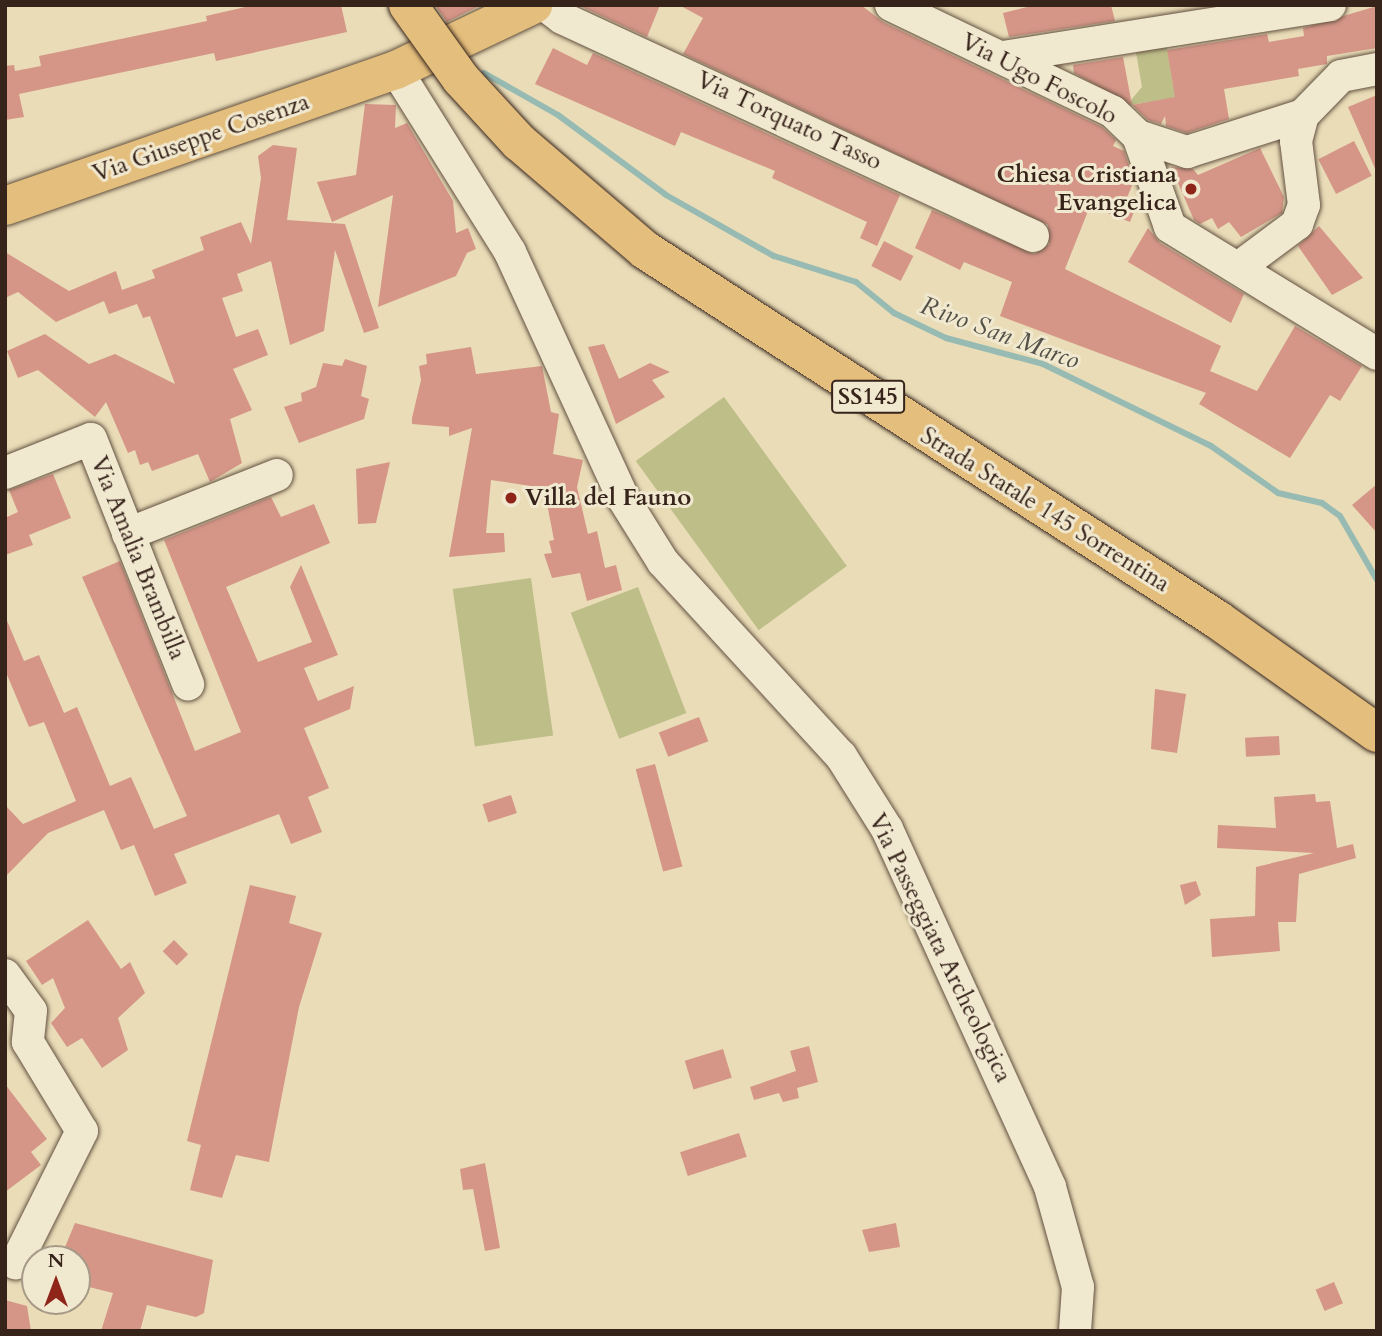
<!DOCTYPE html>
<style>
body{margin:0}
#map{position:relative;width:1382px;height:1336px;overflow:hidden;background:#e9dcb7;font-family:Cardo,serif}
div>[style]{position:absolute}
.green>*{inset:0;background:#bebe89;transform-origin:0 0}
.stream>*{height:6px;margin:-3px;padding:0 3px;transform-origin:3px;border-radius:3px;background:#97bbb2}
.building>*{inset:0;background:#d59687;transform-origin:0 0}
.roads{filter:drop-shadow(0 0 2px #635141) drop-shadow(0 0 2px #635141)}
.minor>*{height:32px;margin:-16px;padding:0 16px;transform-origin:16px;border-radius:16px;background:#f1e8d0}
.major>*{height:38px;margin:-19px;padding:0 19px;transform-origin:19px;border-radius:19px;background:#e4be7c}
.bridges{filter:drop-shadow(0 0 2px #36231a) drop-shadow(0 0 2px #36231a)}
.highway-bridge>*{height:38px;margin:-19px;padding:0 19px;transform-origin:19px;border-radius:19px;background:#e4be7c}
.dots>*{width:19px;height:19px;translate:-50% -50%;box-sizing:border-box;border:4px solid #f1e8d0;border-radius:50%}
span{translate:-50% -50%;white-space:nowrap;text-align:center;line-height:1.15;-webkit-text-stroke:6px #f1e8d0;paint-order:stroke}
.shield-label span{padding:2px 5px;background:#f1e8d0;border:2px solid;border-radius:5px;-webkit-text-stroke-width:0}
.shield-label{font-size:23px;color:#36231a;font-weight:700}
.street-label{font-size:24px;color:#36231a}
.poi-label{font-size:24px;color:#36231a;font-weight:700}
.right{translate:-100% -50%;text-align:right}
.left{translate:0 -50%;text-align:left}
.water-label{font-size:26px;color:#535148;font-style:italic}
.frame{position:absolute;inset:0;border:7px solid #36231a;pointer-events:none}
.north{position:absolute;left:21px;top:1245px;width:70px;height:70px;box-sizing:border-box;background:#f1e8d0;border:2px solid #a69987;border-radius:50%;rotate:0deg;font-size:19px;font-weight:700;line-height:28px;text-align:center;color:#36231a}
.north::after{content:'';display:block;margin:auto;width:24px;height:32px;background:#8f2418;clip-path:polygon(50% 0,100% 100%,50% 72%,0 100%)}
</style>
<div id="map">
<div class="green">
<i style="clip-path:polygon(1165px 35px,1173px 85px,1213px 91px,1126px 106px,1142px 87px,1134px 41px)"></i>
<i style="left:724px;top:397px;width:209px;height:109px;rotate:54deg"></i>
<i style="left:531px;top:578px;width:159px;height:79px;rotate:82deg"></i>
<i style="left:638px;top:587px;width:135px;height:72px;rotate:69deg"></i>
</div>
<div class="stream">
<i style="left:484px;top:73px;width:85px;rotate:29.6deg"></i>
<i style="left:558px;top:115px;width:134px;rotate:36.5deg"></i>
<i style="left:666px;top:195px;width:124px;rotate:29.5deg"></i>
<i style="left:774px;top:256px;width:86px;rotate:17.6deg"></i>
<i style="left:856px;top:282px;width:49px;rotate:39.2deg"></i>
<i style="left:894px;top:313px;width:58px;rotate:25.7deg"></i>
<i style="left:946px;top:338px;width:100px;rotate:15deg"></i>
<i style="left:1043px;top:364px;width:187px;rotate:26deg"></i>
<i style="left:1211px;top:446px;width:82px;rotate:35deg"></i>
<i style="left:1278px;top:493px;width:45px;rotate:12.8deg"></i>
<i style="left:1322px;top:503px;width:22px;rotate:36deg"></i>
<i style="left:1340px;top:516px;width:74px;rotate:60deg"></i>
</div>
<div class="building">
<i style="clip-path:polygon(254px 5px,341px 5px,347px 32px,216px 61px,214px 53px,19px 94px,24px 117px,5px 120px,5px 66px,14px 65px,15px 71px,41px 66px,39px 56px,207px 21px,206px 16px)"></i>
<i style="clip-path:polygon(435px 5px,481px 5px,447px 22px)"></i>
<i style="clip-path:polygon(578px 5px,660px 5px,647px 37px)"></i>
<i style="clip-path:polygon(679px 5px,861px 5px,883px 22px,1102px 127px,1116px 140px,1113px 146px,1124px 151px,1134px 181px,1126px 200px,1137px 204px,1130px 222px,1090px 206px,1065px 269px,1221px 346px,1210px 371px,1257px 391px,1295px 326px,1362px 366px,1340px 401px,1330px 395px,1290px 458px,1199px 404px,1206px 393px,1000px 316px,1012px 282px,964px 262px,960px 270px,915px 248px,932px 210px,1034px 254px,1049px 244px,1048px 225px,683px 54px,703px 18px)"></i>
<i style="clip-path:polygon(1035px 5px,1111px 5px,1115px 21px,1009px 37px,1003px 13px)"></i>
<i style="clip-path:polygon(1377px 6px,1377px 48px,1327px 56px,1327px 64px,1298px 69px,1299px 76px,1224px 89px,1229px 119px,1187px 133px,1166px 126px,1165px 116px,1161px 124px,1148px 120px,1132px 105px,1175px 97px,1167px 50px,1267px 34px,1269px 42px,1304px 36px,1303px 28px)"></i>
<i style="clip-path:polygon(553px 48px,587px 65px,593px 53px,900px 195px,877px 246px,860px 238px,867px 222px,772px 178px,775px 171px,681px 132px,675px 146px,535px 84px)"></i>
<i style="clip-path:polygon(1123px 57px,1132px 105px,1074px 73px,1073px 65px)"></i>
<i style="clip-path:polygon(1377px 95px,1377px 173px,1348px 107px)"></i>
<i style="clip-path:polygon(365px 104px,396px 105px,395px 128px,407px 123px,453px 201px,456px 233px,468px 228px,476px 249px,467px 253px,456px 276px,378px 307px,393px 195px,332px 222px,317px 182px,356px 175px)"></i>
<i style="left:1354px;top:141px;width:39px;height:40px;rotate:63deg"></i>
<i style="clip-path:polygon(273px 145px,297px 148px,287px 220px,345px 224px,379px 328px,364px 333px,335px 250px,324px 331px,290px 345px,271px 261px,237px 274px,243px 291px,222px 298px,236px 337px,258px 329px,268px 355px,233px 369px,252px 410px,230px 419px,242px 463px,210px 482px,198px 454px,152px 471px,148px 462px,140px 465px,135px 450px,128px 453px,106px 402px,95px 417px,38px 370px,18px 378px,7px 351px,45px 334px,89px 364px,115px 354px,175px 384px,150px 316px,143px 318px,137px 304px,109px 314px,104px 301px,56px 322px,18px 292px,5px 298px,5px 252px,69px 291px,116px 271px,122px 290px,155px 278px,152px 270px,204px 250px,200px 237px,241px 222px,251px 244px,261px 178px,258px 156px)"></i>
<i style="clip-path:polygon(1260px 148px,1284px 197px,1282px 213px,1241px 237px,1229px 222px,1218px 229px,1212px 218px,1200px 224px,1194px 220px,1171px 167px,1193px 169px,1198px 175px)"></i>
<i style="clip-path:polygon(1319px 226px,1363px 278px,1332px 295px,1298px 246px)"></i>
<i style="clip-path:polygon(1148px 228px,1160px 243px,1244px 294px,1231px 323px,1128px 262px)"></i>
<i style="left:884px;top:241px;width:33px;height:28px;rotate:27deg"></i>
<i style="clip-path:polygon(604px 344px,619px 379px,650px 363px,670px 372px,652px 380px,665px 397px,616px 424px,588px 347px)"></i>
<i style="clip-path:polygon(471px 347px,476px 374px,542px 366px,551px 412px,559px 414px,553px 454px,583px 460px,577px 487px,588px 534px,597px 531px,605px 568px,616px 565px,622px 590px,587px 601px,580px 573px,552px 578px,544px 554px,552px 553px,549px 541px,554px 540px,544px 488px,491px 480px,486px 533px,504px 533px,505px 552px,449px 557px,472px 428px,449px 436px,449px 427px,412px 424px,412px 418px,421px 380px,419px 366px,427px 364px,426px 354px)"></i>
<i style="clip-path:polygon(345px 359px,367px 366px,361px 396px,369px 399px,364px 419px,299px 443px,284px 407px,302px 401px,301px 393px,316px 387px,323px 363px,342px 366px)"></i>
<i style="clip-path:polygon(390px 462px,376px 523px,358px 524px,356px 469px)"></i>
<i style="clip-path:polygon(53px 474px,71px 518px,29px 535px,33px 545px,5px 555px,5px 518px,18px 512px,9px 490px)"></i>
<i style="clip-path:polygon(1377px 484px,1377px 533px,1352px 505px)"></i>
<i style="clip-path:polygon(271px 497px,281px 517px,314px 504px,330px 543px,226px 587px,258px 662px,312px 642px,290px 587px,301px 565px,338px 655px,304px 668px,318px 701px,354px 686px,350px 709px,304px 728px,329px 788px,308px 797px,322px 832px,291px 844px,279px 814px,174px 854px,187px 883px,155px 896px,134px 845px,121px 850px,104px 810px,48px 833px,5px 877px,5px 805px,23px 824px,76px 801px,44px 722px,29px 727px,5px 670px,5px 616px,24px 661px,39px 655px,64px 713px,77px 707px,110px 786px,131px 777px,154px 829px,187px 816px,82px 577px,120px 561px,195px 751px,241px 732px,164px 540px)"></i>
<i style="clip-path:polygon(1155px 689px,1186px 694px,1177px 753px,1151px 749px)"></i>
<i style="left:699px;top:717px;width:26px;height:43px;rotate:69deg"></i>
<i style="left:1279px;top:736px;width:19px;height:34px;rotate:87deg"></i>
<i style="left:655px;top:764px;width:106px;height:20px;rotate:75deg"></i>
<i style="clip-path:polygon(1315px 794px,1316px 802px,1330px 801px,1337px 848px,1353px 844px,1356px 858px,1299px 874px,1296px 922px,1278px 922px,1280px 951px,1212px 957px,1210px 919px,1255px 916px,1256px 867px,1314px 853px,1217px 848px,1218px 825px,1276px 828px,1274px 797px)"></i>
<i style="left:511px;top:795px;width:19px;height:30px;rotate:72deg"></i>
<i style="clip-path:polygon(1196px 881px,1201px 895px,1185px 905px,1180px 885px)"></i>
<i style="clip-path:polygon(250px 885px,296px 896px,289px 923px,322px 933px,299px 1007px,269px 1162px,236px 1155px,222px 1198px,190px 1190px,201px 1145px,187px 1141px)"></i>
<i style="clip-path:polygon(88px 920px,121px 969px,130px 962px,145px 993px,118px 1018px,128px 1050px,102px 1068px,82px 1038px,67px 1047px,51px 1023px,65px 1008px,53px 978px,42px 985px,26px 961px)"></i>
<i style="left:174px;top:940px;width:20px;height:16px;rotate:45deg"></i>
<i style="clip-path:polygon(809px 1046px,818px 1082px,797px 1088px,799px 1098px,783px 1102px,779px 1093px,754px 1100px,750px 1087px,796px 1071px,790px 1051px)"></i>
<i style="left:723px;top:1049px;width:30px;height:40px;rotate:73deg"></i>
<i style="clip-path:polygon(5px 1084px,47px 1139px,31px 1152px,41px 1165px,5px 1192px)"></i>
<i style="left:739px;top:1133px;width:25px;height:62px;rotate:72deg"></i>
<i style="clip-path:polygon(485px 1163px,500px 1248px,485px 1251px,473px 1189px,463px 1190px,460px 1169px)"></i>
<i style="clip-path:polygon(75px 1223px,213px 1260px,204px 1313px,196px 1317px,147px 1305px,140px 1331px,101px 1331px,113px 1293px,77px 1284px,77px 1259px,60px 1259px)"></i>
<i style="clip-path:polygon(896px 1223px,900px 1247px,869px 1252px,862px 1230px)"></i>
<i style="left:1334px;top:1282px;width:23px;height:20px;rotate:67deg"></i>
<i style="clip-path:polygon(5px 1300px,27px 1306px,31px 1331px,5px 1331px)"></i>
</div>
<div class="roads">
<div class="minor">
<i style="left:545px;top:5px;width:21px;rotate:37deg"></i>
<i style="left:562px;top:18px;width:519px;rotate:24.84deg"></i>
<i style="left:891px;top:5px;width:246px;rotate:25.7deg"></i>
<i style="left:1113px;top:112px;width:35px;rotate:44deg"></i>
<i style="left:1138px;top:136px;width:96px;rotate:70.6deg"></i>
<i style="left:1170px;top:227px;width:243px;rotate:31.5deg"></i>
<i style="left:1003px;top:57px;width:331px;rotate:-9deg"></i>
<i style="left:396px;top:70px;width:215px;rotate:57.9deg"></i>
<i style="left:510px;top:252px;width:271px;rotate:65.3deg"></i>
<i style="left:623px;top:498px;width:75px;rotate:58deg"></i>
<i style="left:663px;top:562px;width:263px;rotate:47.5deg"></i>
<i style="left:841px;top:756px;width:86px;rotate:57.8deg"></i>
<i style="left:887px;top:829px;width:393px;rotate:65.5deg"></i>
<i style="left:1050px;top:1187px;width:104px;rotate:74.4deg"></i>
<i style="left:1078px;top:1287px;width:44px;rotate:93.9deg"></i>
<i style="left:1138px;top:136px;width:52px;rotate:18.1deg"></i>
<i style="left:1187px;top:152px;width:122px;rotate:-17.7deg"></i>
<i style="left:1238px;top:268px;width:74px;rotate:-36.7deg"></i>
<i style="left:1297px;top:224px;width:20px;rotate:-70deg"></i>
<i style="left:1304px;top:205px;width:64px;rotate:-97.1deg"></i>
<i style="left:1296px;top:141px;width:27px;rotate:-75deg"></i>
<i style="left:1303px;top:115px;width:54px;rotate:-45.7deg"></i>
<i style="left:1341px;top:76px;width:37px;rotate:-11deg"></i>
<i style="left:5px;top:473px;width:92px;rotate:-21.6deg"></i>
<i style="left:91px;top:439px;width:264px;rotate:68.4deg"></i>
<i style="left:128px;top:534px;width:160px;rotate:-21.6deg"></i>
<i style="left:5px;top:975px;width:44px;rotate:54.2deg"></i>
<i style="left:31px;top:1011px;width:31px;rotate:96deg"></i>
<i style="left:28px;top:1042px;width:104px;rotate:58.8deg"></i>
<i style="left:82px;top:1131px;width:148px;rotate:116.6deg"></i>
</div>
<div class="major">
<i style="left:5px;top:206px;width:414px;rotate:-19.2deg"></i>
<i style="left:396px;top:70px;width:152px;rotate:-25.4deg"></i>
</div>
</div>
<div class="bridges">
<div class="highway-bridge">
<i style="left:408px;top:5px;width:91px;rotate:54.4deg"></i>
<i style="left:461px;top:79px;width:86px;rotate:47.4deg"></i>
<i style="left:519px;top:142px;width:166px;rotate:40.6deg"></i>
<i style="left:645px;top:250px;width:682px;rotate:32.85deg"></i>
<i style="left:1218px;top:620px;width:195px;rotate:35.4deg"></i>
</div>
</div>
<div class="dots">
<i style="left:1191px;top:189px;background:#8f2418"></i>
<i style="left:511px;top:498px;background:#8f2418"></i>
</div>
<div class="shield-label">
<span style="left:868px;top:397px">SS145</span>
</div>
<div class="street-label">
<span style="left:1039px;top:79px;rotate:27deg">Via Ugo Foscolo</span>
<span style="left:789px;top:121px;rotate:25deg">Via Torquato Tasso</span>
<span style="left:201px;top:138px;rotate:-19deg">Via Giuseppe Cosenza</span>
<span style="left:1045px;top:510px;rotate:32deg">Strada Statale 145 Sorrentina</span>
<span style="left:138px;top:558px;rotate:68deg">Via Amalia Brambilla</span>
<span style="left:940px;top:948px;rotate:64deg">Via Passeggiata Archeologica</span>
</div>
<div class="poi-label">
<span class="right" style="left:1177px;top:189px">Chiesa Cristiana<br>Evangelica</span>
<span class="left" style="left:525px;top:498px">Villa del Fauno</span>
</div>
<div class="water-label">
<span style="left:1000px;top:333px;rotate:20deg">Rivo San Marco</span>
</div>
<div class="frame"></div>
<div class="north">N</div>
</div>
